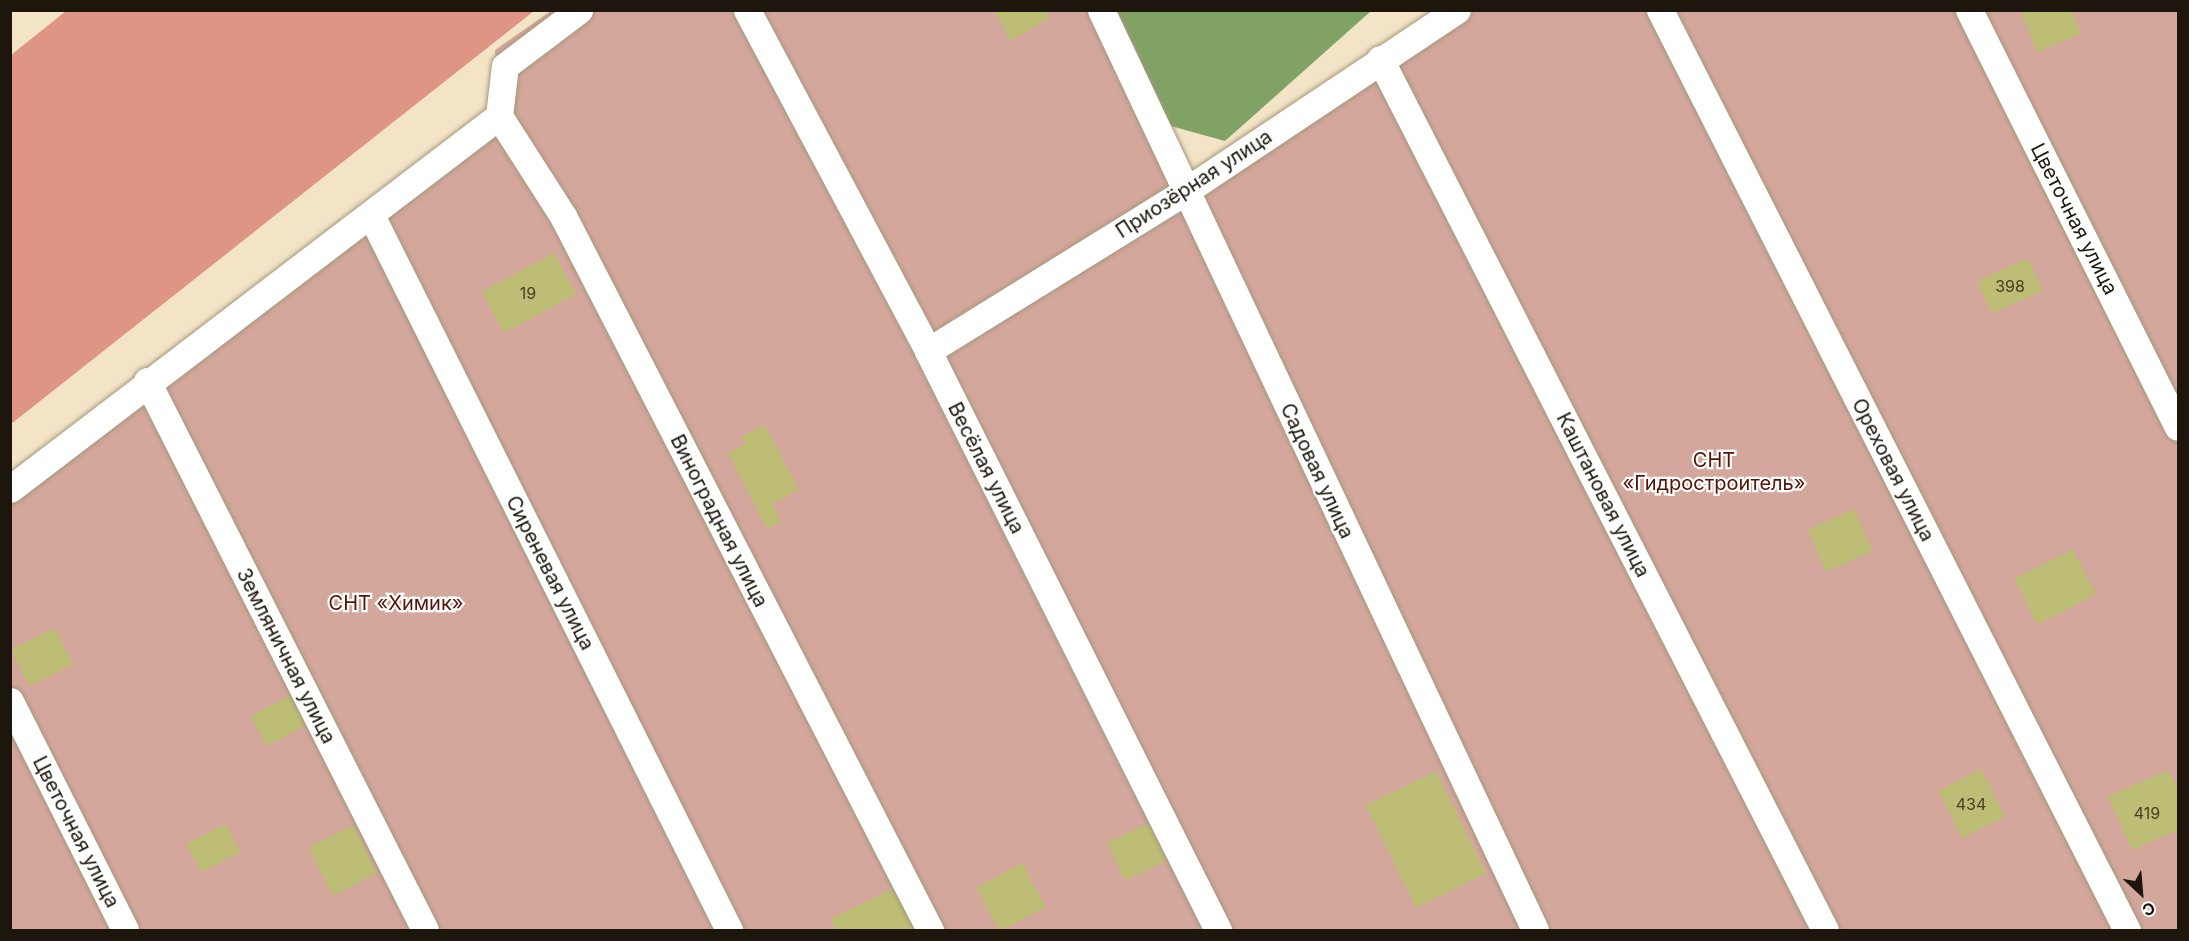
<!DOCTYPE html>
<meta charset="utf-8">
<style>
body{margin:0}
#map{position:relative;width:2189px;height:941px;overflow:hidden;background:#f3e4c7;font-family:Inter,sans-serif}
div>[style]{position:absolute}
.green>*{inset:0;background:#d4a79c}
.forest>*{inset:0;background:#de9583}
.water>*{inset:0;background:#80a265}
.building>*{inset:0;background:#bebd75;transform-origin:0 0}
.roads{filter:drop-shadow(0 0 2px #a5977d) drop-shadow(0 0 2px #a5977d)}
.street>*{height:27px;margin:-13.5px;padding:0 13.5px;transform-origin:13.5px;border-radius:13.5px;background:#fff}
span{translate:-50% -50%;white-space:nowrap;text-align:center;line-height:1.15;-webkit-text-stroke:4.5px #fff;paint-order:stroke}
.number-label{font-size:16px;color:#444026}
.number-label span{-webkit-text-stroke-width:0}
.street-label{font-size:20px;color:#1c160c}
.park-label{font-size:20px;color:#541305}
.frame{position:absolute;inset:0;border:12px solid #1c160c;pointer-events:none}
.north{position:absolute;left:2111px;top:863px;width:60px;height:60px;-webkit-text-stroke:4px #fff;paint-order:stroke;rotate:154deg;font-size:16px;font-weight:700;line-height:24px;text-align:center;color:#1c160c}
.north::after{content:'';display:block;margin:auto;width:21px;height:27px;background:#1c160c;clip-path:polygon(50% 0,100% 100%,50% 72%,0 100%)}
</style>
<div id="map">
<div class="green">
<i style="clip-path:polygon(551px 11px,1107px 11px,1185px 192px,1457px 11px,2178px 11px,2178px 930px,11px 930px,11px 489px,499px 117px,495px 50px)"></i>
</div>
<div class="forest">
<i style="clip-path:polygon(66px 11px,66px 10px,534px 11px,11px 424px,11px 55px)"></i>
</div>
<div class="water">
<i style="clip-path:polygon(1111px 11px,1371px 11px,1225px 141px,1160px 123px)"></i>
</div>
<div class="building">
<i style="clip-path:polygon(994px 10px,1045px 10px,1049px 19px,1010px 41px)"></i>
<i style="clip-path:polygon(2020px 10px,2071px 10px,2081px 34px,2037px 52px)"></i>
<i style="left:554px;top:253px;width:47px;height:82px;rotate:62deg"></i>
<i style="left:2028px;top:258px;width:36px;height:56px;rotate:66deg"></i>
<i style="clip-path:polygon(765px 425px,799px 490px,772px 504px,781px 522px,767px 529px,728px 453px,745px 444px,741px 437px)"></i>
<i style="left:1854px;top:509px;width:46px;height:51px;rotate:66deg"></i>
<i style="left:2073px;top:549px;width:51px;height:66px;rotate:63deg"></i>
<i style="left:55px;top:628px;width:41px;height:49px;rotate:64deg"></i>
<i style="left:294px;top:693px;width:34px;height:49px;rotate:62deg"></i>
<i style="left:1981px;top:769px;width:53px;height:48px;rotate:63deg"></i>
<i style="clip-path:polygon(2169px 770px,2178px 792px,2178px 830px,2132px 850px,2108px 796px)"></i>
<i style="left:1436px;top:771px;width:114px;height:78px;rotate:64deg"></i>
<i style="left:1149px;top:823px;width:42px;height:46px;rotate:65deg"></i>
<i style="left:226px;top:824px;width:32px;height:44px;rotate:64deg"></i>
<i style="left:353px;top:825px;width:54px;height:50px;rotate:63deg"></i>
<i style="left:1022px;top:863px;width:50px;height:52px;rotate:62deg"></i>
<i style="clip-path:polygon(896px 887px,916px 930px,836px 930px,830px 919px)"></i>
</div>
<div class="roads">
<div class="street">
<i style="left:747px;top:10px;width:386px;rotate:62deg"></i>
<i style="left:928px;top:351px;width:648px;rotate:63.4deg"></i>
<i style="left:1101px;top:10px;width:1017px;rotate:64.74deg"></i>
<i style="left:1660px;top:10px;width:1032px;rotate:63.09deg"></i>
<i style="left:1969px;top:10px;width:466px;rotate:63.4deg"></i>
<i style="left:1380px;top:59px;width:978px;rotate:62.94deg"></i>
<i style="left:499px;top:116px;width:119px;rotate:57.4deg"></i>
<i style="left:563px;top:216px;width:803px;rotate:62.8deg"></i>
<i style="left:371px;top:215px;width:800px;rotate:63.4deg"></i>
<i style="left:928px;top:351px;width:301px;rotate:-31.8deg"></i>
<i style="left:1184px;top:192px;width:328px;rotate:-33.7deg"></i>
<i style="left:147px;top:381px;width:615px;rotate:63.14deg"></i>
<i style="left:10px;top:489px;width:615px;rotate:-37.34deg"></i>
<i style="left:499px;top:116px;width:50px;rotate:-83.2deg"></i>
<i style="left:505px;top:66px;width:93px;rotate:-37.1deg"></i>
<i style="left:10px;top:701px;width:256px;rotate:63.3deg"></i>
</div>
</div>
<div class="number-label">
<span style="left:2010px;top:286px">398</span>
<span style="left:528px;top:293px">19</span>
<span style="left:1971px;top:804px">434</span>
<span style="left:2147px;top:813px">419</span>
</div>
<div class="street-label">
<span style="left:1194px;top:184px;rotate:-33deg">Приозёрная улица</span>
<span style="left:2074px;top:219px;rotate:63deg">Цветочная улица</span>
<span style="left:986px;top:468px;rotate:63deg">Весёлая улица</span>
<span style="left:1893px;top:470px;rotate:63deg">Ореховая улица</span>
<span style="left:1317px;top:471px;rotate:65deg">Садовая улица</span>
<span style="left:1603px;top:495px;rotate:63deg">Каштановая улица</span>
<span style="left:719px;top:521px;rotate:63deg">Виноградная улица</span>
<span style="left:550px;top:573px;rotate:63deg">Сиреневая улица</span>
<span style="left:286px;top:656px;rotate:63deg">Земляничная улица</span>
<span style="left:76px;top:832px;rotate:63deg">Цветочная улица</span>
</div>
<div class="park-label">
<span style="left:1714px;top:472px">СНТ<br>«Гидростроитель»</span>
<span style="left:396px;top:603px">СНТ «Химик»</span>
</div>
<div class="frame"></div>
<div class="north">С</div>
</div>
